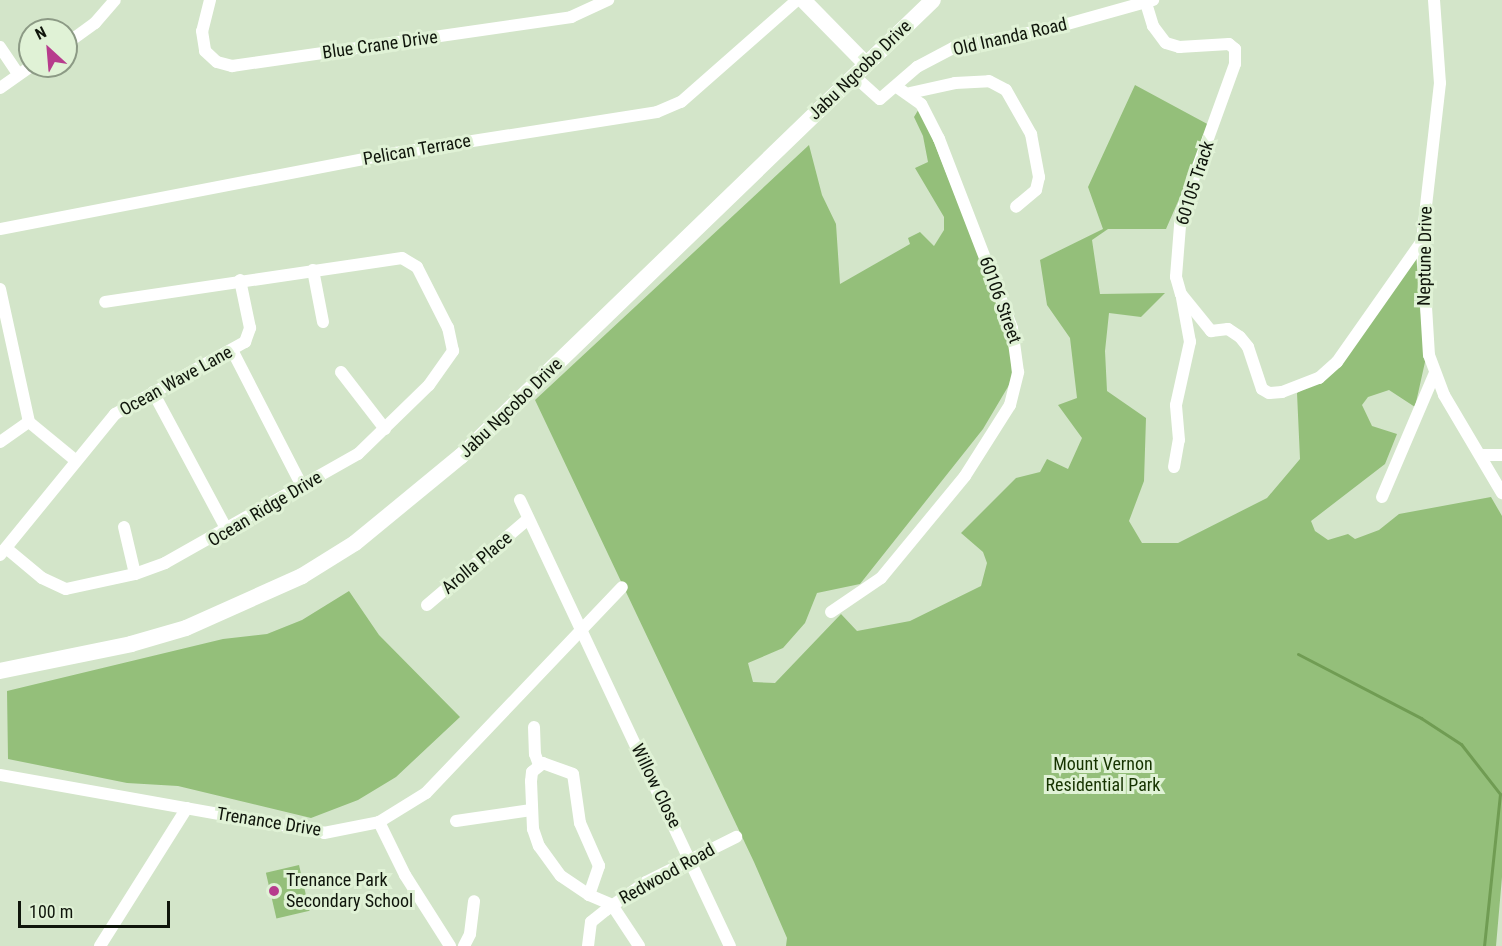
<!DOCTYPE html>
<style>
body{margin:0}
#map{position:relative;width:1502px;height:946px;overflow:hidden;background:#d3e5c9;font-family:"Roboto Condensed",sans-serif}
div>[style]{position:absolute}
.green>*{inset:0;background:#94bf7a;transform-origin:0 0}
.stream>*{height:3px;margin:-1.5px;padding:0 1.5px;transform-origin:1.5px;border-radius:1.5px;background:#709c53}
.street>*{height:12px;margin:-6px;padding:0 6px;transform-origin:6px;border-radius:6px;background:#fff}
.secondary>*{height:16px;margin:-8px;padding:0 8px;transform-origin:8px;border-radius:8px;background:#fff}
.dots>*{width:16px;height:16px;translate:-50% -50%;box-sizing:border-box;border:3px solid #e0f2d6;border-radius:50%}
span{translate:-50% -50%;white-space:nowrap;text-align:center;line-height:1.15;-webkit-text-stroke:6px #e0f2d6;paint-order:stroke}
.street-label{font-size:18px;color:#0f150b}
.park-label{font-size:18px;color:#163300}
.poi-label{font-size:18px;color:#0f150b}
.left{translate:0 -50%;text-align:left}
.north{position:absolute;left:18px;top:18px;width:60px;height:60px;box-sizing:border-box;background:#e0f2d6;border:2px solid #8c9a85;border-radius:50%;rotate:334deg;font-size:16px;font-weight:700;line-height:24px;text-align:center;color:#0f150b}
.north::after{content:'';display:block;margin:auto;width:21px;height:27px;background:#b73c8d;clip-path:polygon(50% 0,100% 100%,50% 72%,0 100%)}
.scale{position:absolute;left:18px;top:901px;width:152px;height:27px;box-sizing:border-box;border:3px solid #0f150b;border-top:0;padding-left:8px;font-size:18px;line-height:21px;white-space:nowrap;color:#0f150b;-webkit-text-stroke:4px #e0f2d6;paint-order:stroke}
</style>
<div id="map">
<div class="green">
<i style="clip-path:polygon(1135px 85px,1211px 126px,1166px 229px,1108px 229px,1092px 240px,1100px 294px,1165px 293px,1141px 317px,1109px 313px,1105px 351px,1107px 391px,1146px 418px,1144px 481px,1129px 521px,1142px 543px,1178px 543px,1267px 498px,1300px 459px,1297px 393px,1333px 373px,1416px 255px,1425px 362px,1415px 407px,1389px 390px,1368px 397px,1362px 405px,1372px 426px,1397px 434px,1385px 464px,1311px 521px,1315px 531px,1328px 540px,1348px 534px,1355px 539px,1379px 530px,1399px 514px,1491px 497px,1502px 516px,1502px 877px,1496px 946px,786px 946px,787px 938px,754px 862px,535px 400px,809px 145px,822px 195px,836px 224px,840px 284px,910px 244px,908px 238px,920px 232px,934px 246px,944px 230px,944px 217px,915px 168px,928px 162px,923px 136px,914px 117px,920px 107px,1003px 316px,1011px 344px,1012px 380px,983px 429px,860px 584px,817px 593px,805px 623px,783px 648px,748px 663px,753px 682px,775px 683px,841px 614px,857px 631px,910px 621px,981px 586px,987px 563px,983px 552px,961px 533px,1016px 478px,1040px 472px,1047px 459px,1068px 469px,1082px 438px,1058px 405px,1077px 398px,1070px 338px,1047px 305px,1040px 260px,1103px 229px,1088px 187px)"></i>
<i style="clip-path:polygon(349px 591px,379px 635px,460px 717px,396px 777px,358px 800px,311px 818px,178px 786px,127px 783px,8px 759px,7px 691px,223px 639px,267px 634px,302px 620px)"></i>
<i style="left:299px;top:865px;width:47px;height:34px;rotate:77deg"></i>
</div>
<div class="stream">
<i style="left:1298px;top:654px;width:139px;rotate:27.5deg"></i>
<i style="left:1421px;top:718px;width:48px;rotate:33deg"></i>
<i style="left:1461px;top:744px;width:63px;rotate:52deg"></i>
<i style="left:1500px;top:794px;width:153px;rotate:96deg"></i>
</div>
<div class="street">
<i style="left:210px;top:0;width:32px;rotate:104deg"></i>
<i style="left:202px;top:31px;width:20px;rotate:81deg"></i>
<i style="left:205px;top:51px;width:16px;rotate:43deg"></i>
<i style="left:217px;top:62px;width:16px;rotate:15deg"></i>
<i style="left:232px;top:66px;width:343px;rotate:-8.2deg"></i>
<i style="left:571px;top:17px;width:41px;rotate:-24.7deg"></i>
<i style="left:1434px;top:0;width:83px;rotate:85.9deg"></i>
<i style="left:1440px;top:83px;width:159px;rotate:96.5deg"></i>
<i style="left:1422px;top:241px;width:114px;rotate:86.5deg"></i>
<i style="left:1429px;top:355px;width:43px;rotate:69.4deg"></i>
<i style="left:1444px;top:395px;width:114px;rotate:59.4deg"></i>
<i style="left:1146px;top:3px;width:24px;rotate:73deg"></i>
<i style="left:1153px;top:26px;width:21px;rotate:53deg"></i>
<i style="left:1166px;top:43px;width:14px;rotate:17deg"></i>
<i style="left:1179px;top:47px;width:50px;rotate:-3.4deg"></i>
<i style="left:1229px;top:44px;width:8px;rotate:40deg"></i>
<i style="left:1235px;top:49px;width:15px;rotate:90deg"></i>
<i style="left:1235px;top:64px;width:158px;rotate:109.9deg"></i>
<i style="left:1181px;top:213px;width:64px;rotate:94.5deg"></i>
<i style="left:1176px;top:277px;width:18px;rotate:74deg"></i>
<i style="left:1181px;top:294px;width:48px;rotate:51deg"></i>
<i style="left:1211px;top:331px;width:17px;rotate:-7deg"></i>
<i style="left:1228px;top:329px;width:14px;rotate:34deg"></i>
<i style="left:1240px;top:337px;width:13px;rotate:51deg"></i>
<i style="left:1248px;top:347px;width:44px;rotate:71.6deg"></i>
<i style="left:1262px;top:389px;width:8px;rotate:30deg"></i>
<i style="left:1269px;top:393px;width:13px;rotate:-4deg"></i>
<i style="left:1282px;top:392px;width:40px;rotate:-21deg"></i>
<i style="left:1319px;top:378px;width:24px;rotate:-42deg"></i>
<i style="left:1337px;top:362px;width:148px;rotate:-54.9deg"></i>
<i style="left:66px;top:44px;width:36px;rotate:-36deg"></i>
<i style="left:95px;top:23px;width:30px;rotate:-49deg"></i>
<i style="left:0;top:47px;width:32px;rotate:56deg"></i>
<i style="left:853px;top:75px;width:36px;rotate:42deg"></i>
<i style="left:880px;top:99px;width:49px;rotate:-40.9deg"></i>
<i style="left:917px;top:67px;width:41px;rotate:-27.8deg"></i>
<i style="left:953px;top:48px;width:102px;rotate:-11.3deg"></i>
<i style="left:1053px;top:28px;width:104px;rotate:-15.6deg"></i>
<i style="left:0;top:88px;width:38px;rotate:-35deg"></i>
<i style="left:910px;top:93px;width:46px;rotate:-12.5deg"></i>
<i style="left:955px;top:83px;width:34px;rotate:-3deg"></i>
<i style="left:989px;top:81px;width:19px;rotate:28deg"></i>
<i style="left:1006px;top:90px;width:51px;rotate:60.4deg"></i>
<i style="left:1031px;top:134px;width:44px;rotate:79.5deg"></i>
<i style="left:1039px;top:177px;width:13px;rotate:103deg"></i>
<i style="left:1036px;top:190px;width:26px;rotate:140deg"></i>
<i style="left:0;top:229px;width:403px;rotate:-10.9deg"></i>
<i style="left:396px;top:153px;width:264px;rotate:-8.9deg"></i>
<i style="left:657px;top:112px;width:26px;rotate:-23deg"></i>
<i style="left:681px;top:102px;width:154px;rotate:-41.3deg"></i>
<i style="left:313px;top:270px;width:53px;rotate:79.1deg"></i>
<i style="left:0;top:289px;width:136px;rotate:77.7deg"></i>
<i style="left:29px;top:422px;width:60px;rotate:39.6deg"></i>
<i style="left:232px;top:350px;width:153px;rotate:62.8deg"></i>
<i style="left:341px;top:372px;width:72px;rotate:52.3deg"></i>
<i style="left:153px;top:392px;width:157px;rotate:61.8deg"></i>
<i style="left:0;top:442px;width:35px;rotate:-35deg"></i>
<i style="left:1481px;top:455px;width:21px"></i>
<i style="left:1174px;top:467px;width:27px;rotate:-80deg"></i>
<i style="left:1179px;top:440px;width:35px;rotate:-95deg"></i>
<i style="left:1176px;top:405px;width:65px;rotate:-77.5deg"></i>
<i style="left:1190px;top:342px;width:45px;rotate:-100.3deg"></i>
<i style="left:1382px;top:497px;width:135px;rotate:-66.9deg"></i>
<i style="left:520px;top:500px;width:493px;rotate:64.8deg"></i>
<i style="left:124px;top:527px;width:48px;rotate:76.8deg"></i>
<i style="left:6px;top:548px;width:47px;rotate:39.8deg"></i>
<i style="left:42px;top:578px;width:26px;rotate:25deg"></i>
<i style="left:66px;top:589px;width:71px;rotate:-12.3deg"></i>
<i style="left:135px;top:574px;width:32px;rotate:-20deg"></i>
<i style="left:165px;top:563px;width:222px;rotate:-29.5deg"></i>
<i style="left:358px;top:454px;width:99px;rotate:-44.2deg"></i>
<i style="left:429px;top:385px;width:42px;rotate:-54.8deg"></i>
<i style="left:453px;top:351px;width:24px;rotate:-102deg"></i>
<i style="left:448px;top:328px;width:68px;rotate:-116.9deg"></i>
<i style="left:417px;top:267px;width:17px;rotate:-149deg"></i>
<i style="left:402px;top:258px;width:300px;rotate:171.6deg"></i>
<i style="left:0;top:555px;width:182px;rotate:-50.8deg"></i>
<i style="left:115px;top:414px;width:149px;rotate:-29deg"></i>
<i style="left:245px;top:342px;width:15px;rotate:-70deg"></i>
<i style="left:250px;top:328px;width:49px;rotate:-101.8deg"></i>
<i style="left:427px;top:605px;width:131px;rotate:-40.4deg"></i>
<i style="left:831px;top:612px;width:60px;rotate:-34.2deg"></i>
<i style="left:881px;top:578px;width:132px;rotate:-50.5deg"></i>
<i style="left:965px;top:476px;width:84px;rotate:-57.6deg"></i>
<i style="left:1010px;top:405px;width:34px;rotate:-76deg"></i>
<i style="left:1018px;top:372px;width:44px;rotate:-97.8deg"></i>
<i style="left:1012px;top:328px;width:203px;rotate:-111.1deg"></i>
<i style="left:939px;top:139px;width:39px;rotate:-117deg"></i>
<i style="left:921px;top:104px;width:29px;rotate:-145deg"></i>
<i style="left:534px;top:727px;width:27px;rotate:88deg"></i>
<i style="left:535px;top:754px;width:12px;rotate:70deg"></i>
<i style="left:0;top:775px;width:329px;rotate:10.1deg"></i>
<i style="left:324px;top:833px;width:56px;rotate:-11.3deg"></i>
<i style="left:379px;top:822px;width:55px;rotate:-31.7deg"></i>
<i style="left:426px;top:793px;width:284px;rotate:-46.4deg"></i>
<i style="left:456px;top:821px;width:76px;rotate:-8.3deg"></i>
<i style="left:379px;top:822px;width:59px;rotate:63.9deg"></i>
<i style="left:405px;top:875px;width:84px;rotate:57.6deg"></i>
<i style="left:589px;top:895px;width:31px;rotate:-71deg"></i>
<i style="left:599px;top:866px;width:47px;rotate:-113.8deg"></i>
<i style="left:580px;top:823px;width:49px;rotate:-98.1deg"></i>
<i style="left:573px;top:774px;width:32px;rotate:-160deg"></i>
<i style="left:543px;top:763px;width:14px;rotate:141deg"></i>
<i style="left:532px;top:772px;width:9px;rotate:96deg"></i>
<i style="left:531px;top:781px;width:48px;rotate:87.6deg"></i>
<i style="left:533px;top:829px;width:18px;rotate:71deg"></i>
<i style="left:539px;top:846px;width:37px;rotate:54deg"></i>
<i style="left:561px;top:876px;width:34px;rotate:34deg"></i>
<i style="left:589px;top:895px;width:25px;rotate:23deg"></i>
<i style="left:612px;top:905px;width:49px;rotate:56.6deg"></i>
<i style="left:100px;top:946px;width:163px;rotate:-57.8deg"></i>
<i style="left:464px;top:946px;width:13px;rotate:-63deg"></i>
<i style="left:470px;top:934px;width:33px;rotate:-83deg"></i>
<i style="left:588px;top:946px;width:24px;rotate:-83deg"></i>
<i style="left:591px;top:922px;width:19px;rotate:-39deg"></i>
<i style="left:606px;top:910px;width:49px;rotate:-35deg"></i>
<i style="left:646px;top:882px;width:101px;rotate:-26.6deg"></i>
</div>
<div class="secondary">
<i style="left:803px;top:0;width:88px;rotate:45.5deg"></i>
<i style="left:0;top:671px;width:134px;rotate:-11.6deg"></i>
<i style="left:131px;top:644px;width:57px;rotate:-16.2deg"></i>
<i style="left:186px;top:628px;width:127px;rotate:-24.1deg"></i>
<i style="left:302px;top:576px;width:62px;rotate:-31.9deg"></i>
<i style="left:355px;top:543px;width:137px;rotate:-39.4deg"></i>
<i style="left:461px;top:456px;width:656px;rotate:-44.01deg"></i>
</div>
<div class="dots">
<i style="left:274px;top:891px;background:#b73c8d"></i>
</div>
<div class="street-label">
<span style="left:1010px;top:37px;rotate:-13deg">Old Inanda Road</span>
<span style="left:380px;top:45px;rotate:-8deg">Blue Crane Drive</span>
<span style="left:860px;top:70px;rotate:-44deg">Jabu Ngcobo Drive</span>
<span style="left:417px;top:150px;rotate:-10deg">Pelican Terrace</span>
<span style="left:1195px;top:183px;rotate:-72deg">60105 Track</span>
<span style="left:1425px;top:256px;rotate:-89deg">Neptune Drive</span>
<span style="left:1000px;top:300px;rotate:70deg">60106 Street</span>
<span style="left:176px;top:381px;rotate:-29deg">Ocean Wave Lane</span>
<span style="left:511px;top:408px;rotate:-44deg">Jabu Ngcobo Drive</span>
<span style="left:265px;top:509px;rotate:-31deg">Ocean Ridge Drive</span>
<span style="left:477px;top:563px;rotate:-40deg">Arolla Place</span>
<span style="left:656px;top:786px;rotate:64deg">Willow Close</span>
<span style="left:269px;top:822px;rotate:9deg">Trenance Drive</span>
<span style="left:667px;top:874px;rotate:-29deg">Redwood Road</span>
</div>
<div class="park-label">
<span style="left:1103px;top:775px">Mount Vernon<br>Residential Park</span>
</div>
<div class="poi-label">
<span class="left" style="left:286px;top:891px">Trenance Park<br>Secondary School</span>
</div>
<div class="north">N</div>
<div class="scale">100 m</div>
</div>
